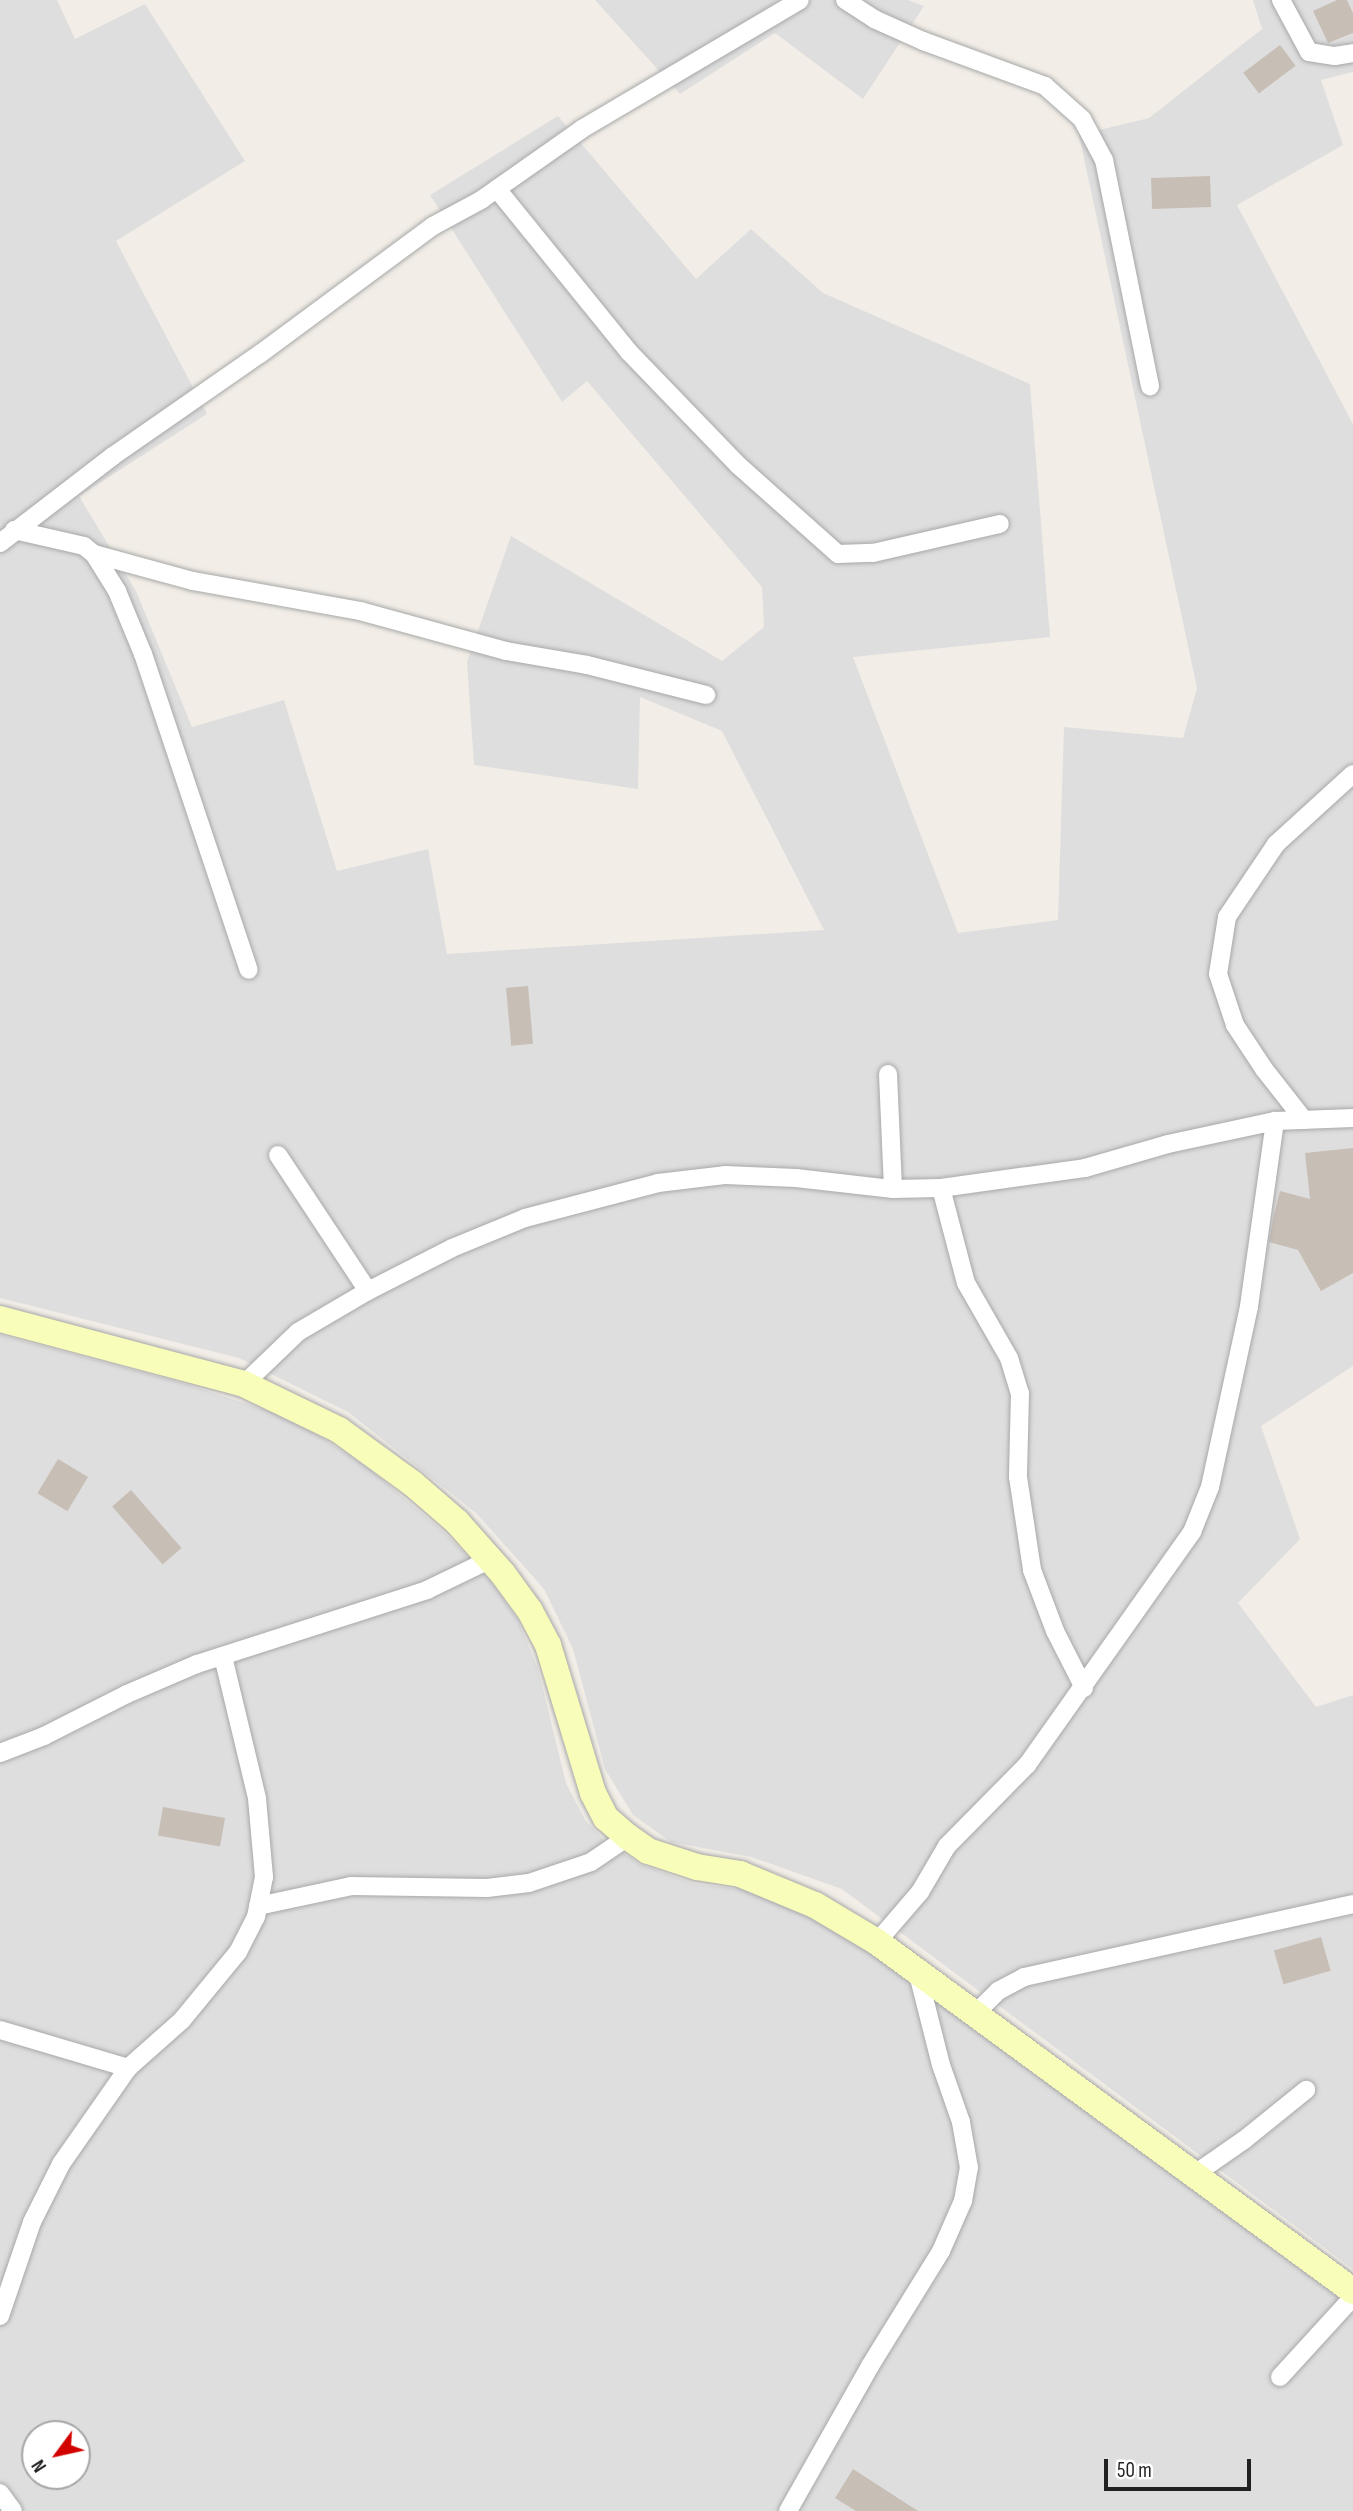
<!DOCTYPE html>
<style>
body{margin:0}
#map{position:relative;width:1353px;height:2511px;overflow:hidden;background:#f2eee7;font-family:"Sofia Sans Condensed",sans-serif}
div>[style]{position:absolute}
.residential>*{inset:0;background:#dfdede}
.building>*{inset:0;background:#c7beb6;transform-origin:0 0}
.roads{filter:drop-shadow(0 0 2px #a8a8a8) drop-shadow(0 0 2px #a8a8a8)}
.street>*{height:18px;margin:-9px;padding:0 9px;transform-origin:9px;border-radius:9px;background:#fff}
.secondary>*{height:26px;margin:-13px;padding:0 13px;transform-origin:13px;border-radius:13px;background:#f9fdba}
span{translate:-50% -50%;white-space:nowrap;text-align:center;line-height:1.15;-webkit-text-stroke:6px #fff;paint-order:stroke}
.north{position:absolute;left:21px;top:2420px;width:70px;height:70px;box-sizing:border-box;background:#fff;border:2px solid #a6a6a6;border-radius:50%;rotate:237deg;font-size:19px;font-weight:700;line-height:28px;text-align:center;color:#212121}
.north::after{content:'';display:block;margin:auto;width:24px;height:32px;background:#d20100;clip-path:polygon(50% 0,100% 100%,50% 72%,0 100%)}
.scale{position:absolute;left:1104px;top:2459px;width:147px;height:32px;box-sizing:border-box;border:4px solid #212121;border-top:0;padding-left:9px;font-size:21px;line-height:24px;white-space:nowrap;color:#212121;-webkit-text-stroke:5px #fff;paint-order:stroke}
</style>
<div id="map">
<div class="residential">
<i style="clip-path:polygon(0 0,57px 0,75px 39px,145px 4px,245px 161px,116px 241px,207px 414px,79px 496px,136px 591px,192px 727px,284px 700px,337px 871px,428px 849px,447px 954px,824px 930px,722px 731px,640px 697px,638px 789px,474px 765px,467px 662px,511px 536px,722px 661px,764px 627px,762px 587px,587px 381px,562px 402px,430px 195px,558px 116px,696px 279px,751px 229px,823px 293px,1030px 384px,1050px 637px,853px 657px,958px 933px,1058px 920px,1064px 727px,1183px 738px,1197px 688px,1079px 135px,1149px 118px,1262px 29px,1253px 0,1353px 0,1353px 72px,1321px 80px,1343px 145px,1237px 205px,1353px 424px,1353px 1366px,1261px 1426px,1300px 1539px,1238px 1603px,1316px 1707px,1353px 1695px,1353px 2269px,842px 1889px,751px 1857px,671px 1842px,633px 1815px,605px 1769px,573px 1649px,544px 1589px,476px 1513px,348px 1412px,239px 1358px,0 1298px)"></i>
<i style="clip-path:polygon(595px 0,908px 0,924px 6px,863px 99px,775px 33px,680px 94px)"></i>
<i style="clip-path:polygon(evenodd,0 1335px,179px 1382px,275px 1413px,321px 1437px,372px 1471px,445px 1533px,490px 1580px,518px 1620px,538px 1669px,566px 1783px,585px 1820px,604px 1840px,639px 1864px,695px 1884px,747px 1890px,807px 1916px,866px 1950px,1353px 2308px,1353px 2511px,0 2511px,0 1335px,35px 2434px,77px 2434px,77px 2476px,35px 2476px,35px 2434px)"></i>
</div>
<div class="building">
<i style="clip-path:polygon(1337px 0,1347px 0,1353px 13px,1353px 33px,1328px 43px,1313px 11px)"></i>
<i style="left:1280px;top:45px;width:26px;height:46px;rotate:53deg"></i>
<i style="left:1210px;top:176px;width:31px;height:59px;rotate:88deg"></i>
<i style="left:528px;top:986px;width:58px;height:22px;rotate:85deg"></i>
<i style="clip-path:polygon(1353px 1148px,1353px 1273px,1321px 1291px,1298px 1250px,1269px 1242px,1273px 1219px,1280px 1191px,1310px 1199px,1305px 1153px)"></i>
<i style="left:58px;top:1459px;width:35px;height:40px;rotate:31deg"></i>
<i style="left:131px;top:1490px;width:77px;height:25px;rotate:49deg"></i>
<i style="left:163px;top:1807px;width:63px;height:29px;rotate:10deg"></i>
<i style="left:1321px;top:1937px;width:35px;height:49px;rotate:74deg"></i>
<i style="clip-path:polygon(853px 2469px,918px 2511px,856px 2511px,835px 2498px)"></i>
</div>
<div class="roads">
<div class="street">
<i style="left:845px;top:0;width:35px;rotate:33deg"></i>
<i style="left:874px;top:19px;width:54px;rotate:24.2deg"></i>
<i style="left:923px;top:41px;width:130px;rotate:20.2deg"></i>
<i style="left:1045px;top:86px;width:50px;rotate:41.7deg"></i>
<i style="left:1082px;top:119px;width:47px;rotate:61.8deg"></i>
<i style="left:1104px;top:160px;width:231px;rotate:78.5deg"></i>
<i style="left:1281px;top:0;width:59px;rotate:61.7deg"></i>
<i style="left:1309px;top:52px;width:26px;rotate:9deg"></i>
<i style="left:1335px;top:56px;width:18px;rotate:-9deg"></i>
<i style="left:497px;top:189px;width:210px;rotate:51deg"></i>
<i style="left:629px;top:352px;width:157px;rotate:46deg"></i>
<i style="left:738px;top:465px;width:134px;rotate:41.7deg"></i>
<i style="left:838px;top:554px;width:35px;rotate:-2deg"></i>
<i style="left:873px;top:553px;width:130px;rotate:-12.9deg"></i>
<i style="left:14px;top:530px;width:72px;rotate:12.9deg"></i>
<i style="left:84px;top:546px;width:13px;rotate:39deg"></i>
<i style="left:94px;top:554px;width:44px;rotate:58.1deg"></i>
<i style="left:117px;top:591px;width:68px;rotate:67.6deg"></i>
<i style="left:143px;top:654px;width:333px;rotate:71.5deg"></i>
<i style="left:0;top:543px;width:143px;rotate:-37.6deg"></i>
<i style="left:113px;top:456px;width:179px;rotate:-34.8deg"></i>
<i style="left:260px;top:354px;width:215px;rotate:-36.5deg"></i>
<i style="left:433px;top:226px;width:55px;rotate:-28.4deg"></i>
<i style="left:481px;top:200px;width:123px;rotate:-35.1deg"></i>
<i style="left:582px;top:129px;width:253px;rotate:-30.6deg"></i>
<i style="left:94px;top:554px;width:103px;rotate:15.3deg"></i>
<i style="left:193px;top:581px;width:170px;rotate:10.2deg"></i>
<i style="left:360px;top:611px;width:151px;rotate:15.3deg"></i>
<i style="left:506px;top:651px;width:82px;rotate:9.8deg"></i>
<i style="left:587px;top:665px;width:123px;rotate:14.1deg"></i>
<i style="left:888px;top:1074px;width:115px;rotate:87.5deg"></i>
<i style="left:1304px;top:1120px;width:65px;rotate:-128.1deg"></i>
<i style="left:1264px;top:1069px;width:53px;rotate:-123.4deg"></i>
<i style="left:1235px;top:1025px;width:54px;rotate:-108.4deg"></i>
<i style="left:1218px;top:974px;width:58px;rotate:-81deg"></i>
<i style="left:1227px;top:917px;width:88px;rotate:-56.1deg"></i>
<i style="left:1276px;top:844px;width:104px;rotate:-42.3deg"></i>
<i style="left:278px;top:1155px;width:163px;rotate:56.5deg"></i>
<i style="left:941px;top:1188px;width:98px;rotate:75.3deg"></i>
<i style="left:966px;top:1283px;width:86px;rotate:60.2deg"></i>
<i style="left:1009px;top:1358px;width:37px;rotate:73deg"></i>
<i style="left:1020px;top:1393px;width:84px;rotate:91.4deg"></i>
<i style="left:1018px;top:1477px;width:94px;rotate:81.4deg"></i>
<i style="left:1032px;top:1570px;width:65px;rotate:69.3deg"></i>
<i style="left:1055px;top:1631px;width:64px;rotate:63deg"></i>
<i style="left:244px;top:1384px;width:75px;rotate:-43.9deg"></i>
<i style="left:298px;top:1332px;width:81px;rotate:-30.4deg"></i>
<i style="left:368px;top:1291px;width:94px;rotate:-27.1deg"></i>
<i style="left:452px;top:1248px;width:79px;rotate:-22.3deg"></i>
<i style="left:525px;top:1218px;width:138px;rotate:-14.7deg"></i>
<i style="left:658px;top:1183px;width:67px;rotate:-6.8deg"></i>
<i style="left:725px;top:1175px;width:71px;rotate:2.4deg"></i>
<i style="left:796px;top:1178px;width:98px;rotate:6.5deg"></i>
<i style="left:893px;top:1189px;width:48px;rotate:-1.2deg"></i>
<i style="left:941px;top:1188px;width:145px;rotate:-7.9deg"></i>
<i style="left:1085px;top:1168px;width:86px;rotate:-16.1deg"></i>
<i style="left:1168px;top:1144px;width:109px;rotate:-12.1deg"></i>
<i style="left:1275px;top:1121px;width:78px;rotate:-2.2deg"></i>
<i style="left:0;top:1753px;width:47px;rotate:-21.1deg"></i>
<i style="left:44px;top:1736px;width:93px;rotate:-26.8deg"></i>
<i style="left:127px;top:1694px;width:76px;rotate:-23.2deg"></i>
<i style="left:197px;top:1664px;width:242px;rotate:-17.8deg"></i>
<i style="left:427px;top:1590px;width:71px;rotate:-25.8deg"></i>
<i style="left:258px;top:1906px;width:95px;rotate:-12.1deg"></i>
<i style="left:351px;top:1886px;width:136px;rotate:0.8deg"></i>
<i style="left:487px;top:1888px;width:42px;rotate:-6.8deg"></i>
<i style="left:529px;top:1883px;width:65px;rotate:-18.7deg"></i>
<i style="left:591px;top:1862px;width:45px;rotate:-34deg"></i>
<i style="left:877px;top:1942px;width:66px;rotate:-49.3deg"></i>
<i style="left:920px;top:1892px;width:53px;rotate:-59.6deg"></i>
<i style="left:947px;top:1846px;width:114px;rotate:-45.4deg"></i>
<i style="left:1027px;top:1765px;width:286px;rotate:-54.7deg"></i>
<i style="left:1192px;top:1532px;width:48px;rotate:-68.2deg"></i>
<i style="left:1210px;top:1487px;width:185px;rotate:-77.8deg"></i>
<i style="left:1249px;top:1306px;width:187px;rotate:-82deg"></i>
<i style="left:976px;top:2013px;width:31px;rotate:-45deg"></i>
<i style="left:998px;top:1991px;width:30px;rotate:-28deg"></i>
<i style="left:1024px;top:1977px;width:337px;rotate:-12.5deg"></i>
<i style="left:0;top:2030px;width:134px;rotate:16.5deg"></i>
<i style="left:1195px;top:2174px;width:60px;rotate:-34.8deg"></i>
<i style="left:1244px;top:2140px;width:80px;rotate:-38.9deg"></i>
<i style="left:0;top:2316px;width:99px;rotate:-71.2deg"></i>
<i style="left:32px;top:2222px;width:65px;rotate:-63.4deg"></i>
<i style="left:61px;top:2164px;width:117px;rotate:-55.1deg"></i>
<i style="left:128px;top:2068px;width:72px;rotate:-41.6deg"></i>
<i style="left:182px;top:2020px;width:88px;rotate:-50.5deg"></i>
<i style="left:238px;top:1952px;width:39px;rotate:-63deg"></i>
<i style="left:256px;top:1917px;width:41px;rotate:-78.7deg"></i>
<i style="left:264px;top:1877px;width:79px;rotate:-95.1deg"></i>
<i style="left:257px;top:1798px;width:146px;rotate:-103.5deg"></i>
<i style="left:1280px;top:2377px;width:108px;rotate:-47.6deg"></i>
<i style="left:0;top:2493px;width:22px;rotate:54deg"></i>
<i style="left:788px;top:2511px;width:167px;rotate:-60.5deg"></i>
<i style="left:870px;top:2366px;width:135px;rotate:-58.3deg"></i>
<i style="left:941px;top:2251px;width:55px;rotate:-66.3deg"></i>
<i style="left:963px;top:2201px;width:34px;rotate:-80deg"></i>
<i style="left:969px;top:2168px;width:47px;rotate:-99.9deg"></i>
<i style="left:961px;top:2122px;width:60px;rotate:-109.3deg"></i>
<i style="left:941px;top:2065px;width:98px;rotate:-104.2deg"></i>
</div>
<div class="secondary">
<i style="left:0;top:1319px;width:253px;rotate:14.9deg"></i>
<i style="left:244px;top:1384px;width:106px;rotate:25.8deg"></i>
<i style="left:339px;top:1430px;width:90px;rotate:36deg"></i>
<i style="left:412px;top:1483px;width:60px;rotate:40.9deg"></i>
<i style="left:457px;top:1522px;width:69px;rotate:48.5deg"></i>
<i style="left:503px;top:1574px;width:46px;rotate:53.9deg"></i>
<i style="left:530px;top:1611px;width:38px;rotate:62deg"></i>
<i style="left:548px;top:1645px;width:155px;rotate:73.1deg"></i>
<i style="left:593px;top:1793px;width:28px;rotate:63deg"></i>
<i style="left:606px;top:1818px;width:29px;rotate:41deg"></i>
<i style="left:628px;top:1837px;width:24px;rotate:35deg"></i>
<i style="left:648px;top:1851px;width:52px;rotate:18.1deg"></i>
<i style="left:697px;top:1867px;width:44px;rotate:9.2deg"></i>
<i style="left:740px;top:1874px;width:81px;rotate:22.5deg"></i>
<i style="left:815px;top:1905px;width:72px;rotate:30.8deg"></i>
<i style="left:877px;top:1942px;width:590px;rotate:36.25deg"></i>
</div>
</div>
<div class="north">N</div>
<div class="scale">50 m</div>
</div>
